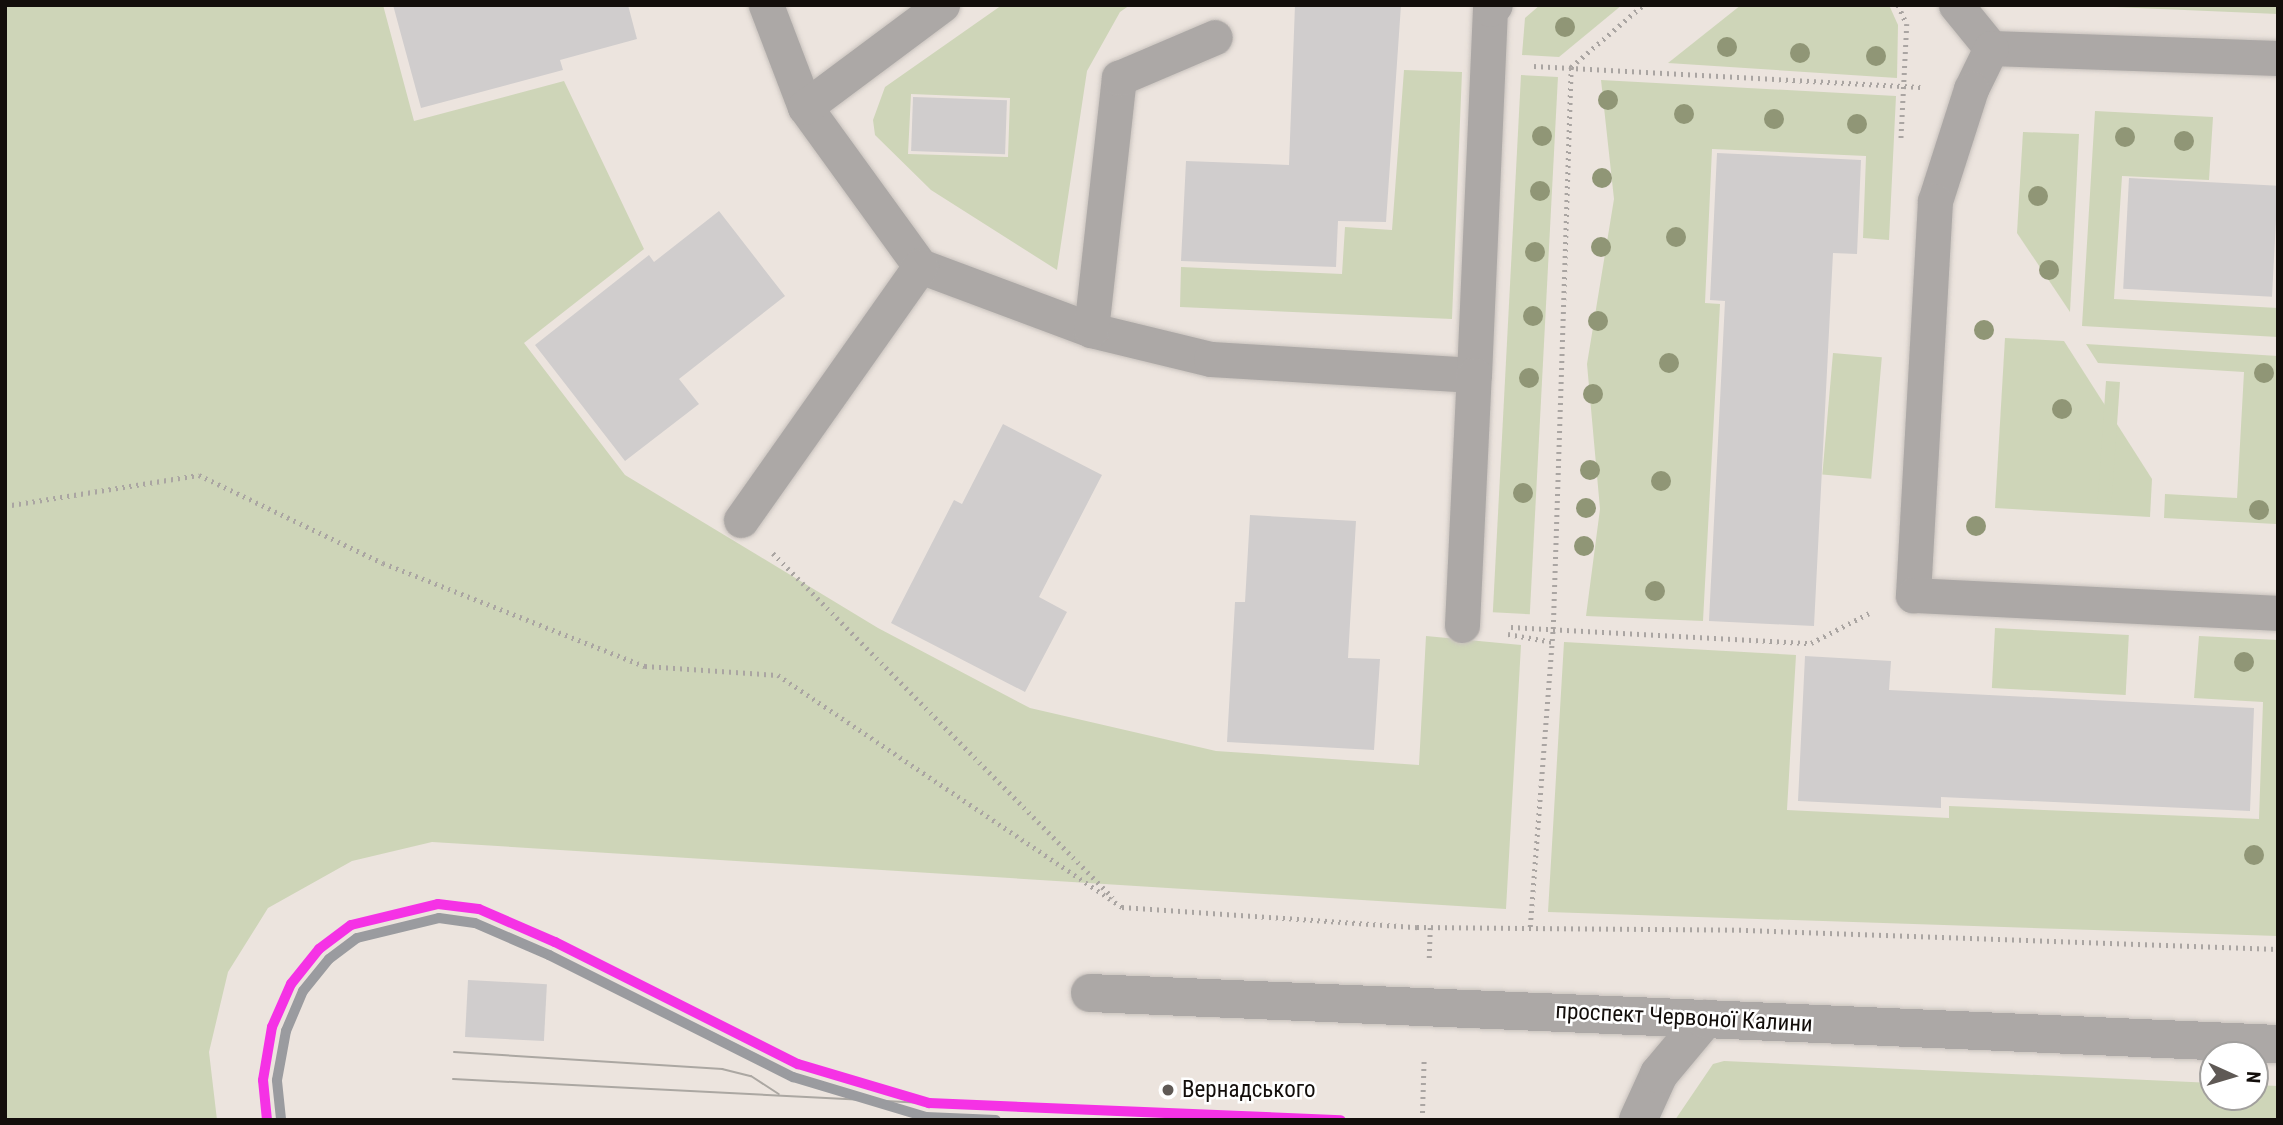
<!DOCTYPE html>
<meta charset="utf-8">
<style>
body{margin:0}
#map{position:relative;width:2283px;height:1125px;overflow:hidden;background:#ece4de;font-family:"Roboto Condensed",sans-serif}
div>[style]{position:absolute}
.green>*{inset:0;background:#ced5b8;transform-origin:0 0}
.building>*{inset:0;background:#d0cdcd;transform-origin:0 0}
.path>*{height:4.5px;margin-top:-2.25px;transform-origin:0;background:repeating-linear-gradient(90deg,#aaa5a2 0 2px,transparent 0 7px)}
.roads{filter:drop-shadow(0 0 2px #c8c2bd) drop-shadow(0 0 2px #c8c2bd)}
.service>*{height:35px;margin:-17.5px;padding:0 17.5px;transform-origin:17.5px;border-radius:17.5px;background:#aca8a6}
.minor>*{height:38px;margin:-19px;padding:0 19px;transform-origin:19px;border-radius:19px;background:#aca8a6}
.tertiary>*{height:38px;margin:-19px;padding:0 19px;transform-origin:19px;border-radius:19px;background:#aca8a6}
.tram>*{height:2px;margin:-1px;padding:0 1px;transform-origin:1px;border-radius:1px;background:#aba7a2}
.tram-1>*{height:10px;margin:-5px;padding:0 5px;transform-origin:5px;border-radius:5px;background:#f532e5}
.tram-2>*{height:10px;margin:-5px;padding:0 5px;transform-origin:5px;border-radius:5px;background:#9a9b9f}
.trees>*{width:20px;height:20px;margin:-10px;border-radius:50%;background:#909676}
.dots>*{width:19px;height:19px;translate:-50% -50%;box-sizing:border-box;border:4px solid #fff;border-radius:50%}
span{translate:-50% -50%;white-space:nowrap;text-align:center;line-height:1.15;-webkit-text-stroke:5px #fff;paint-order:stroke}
.street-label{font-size:23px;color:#130e0b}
.poi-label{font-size:23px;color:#130e0b}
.left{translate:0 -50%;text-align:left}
.frame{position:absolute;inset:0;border:7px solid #130e0b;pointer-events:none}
.north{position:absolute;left:2199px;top:1041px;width:70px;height:70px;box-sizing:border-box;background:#fff;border:2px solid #a19f9d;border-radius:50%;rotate:94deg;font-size:19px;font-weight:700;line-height:28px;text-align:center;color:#130e0b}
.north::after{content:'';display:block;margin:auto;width:24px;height:32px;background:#5f5955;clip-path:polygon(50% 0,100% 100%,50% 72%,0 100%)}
</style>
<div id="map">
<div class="green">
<i style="clip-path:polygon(5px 5px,383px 5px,414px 121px,564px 81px,644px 249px,524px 343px,625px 475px,878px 628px,1030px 708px,1216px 751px,1419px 765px,1426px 636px,1521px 645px,1506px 909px,432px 842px,352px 861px,268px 908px,228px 972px,209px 1052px,217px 1120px,5px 1120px)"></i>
<i style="clip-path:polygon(evenodd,1002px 5px,1130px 5px,1120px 12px,1087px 71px,1057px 270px,931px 190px,875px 135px,873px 120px,885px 87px,1002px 5px,911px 94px,1010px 98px,1008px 157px,908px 154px,911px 94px)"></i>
<i style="clip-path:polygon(1540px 5px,1622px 5px,1559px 57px,1522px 55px,1525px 18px)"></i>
<i style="clip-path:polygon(1741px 5px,1889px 5px,1898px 25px,1897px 78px,1668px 63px)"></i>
<i style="clip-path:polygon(2067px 5px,2278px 5px,2278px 14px)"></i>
<i style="clip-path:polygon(1404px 70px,1462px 72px,1452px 319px,1180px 307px,1181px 267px,1342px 274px,1345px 227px,1392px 230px)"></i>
<i style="left:1521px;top:75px;width:37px;height:538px;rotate:3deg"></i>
<i style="clip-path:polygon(1601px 80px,1896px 96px,1889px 240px,1863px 238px,1866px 156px,1712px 149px,1705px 303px,1720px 304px,1703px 621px,1586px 616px,1600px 509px,1587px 364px,1614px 199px)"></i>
<i style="clip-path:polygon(2095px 111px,2213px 117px,2209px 180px,2122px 176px,2114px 299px,2278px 308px,2278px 337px,2082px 326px)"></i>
<i style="clip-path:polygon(2023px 132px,2079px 134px,2070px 312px,2017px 233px)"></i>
<i style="clip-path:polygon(2005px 338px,2064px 341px,2152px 479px,2150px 517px,1995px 508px)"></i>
<i style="clip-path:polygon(2086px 344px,2278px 356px,2276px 524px,2164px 518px,2165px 494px,2237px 498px,2244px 372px,2098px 363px)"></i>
<i style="left:1833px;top:353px;width:49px;height:122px;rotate:5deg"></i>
<i style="left:2106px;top:381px;width:14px;height:120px;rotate:4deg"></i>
<i style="left:1995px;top:628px;width:134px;height:60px;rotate:3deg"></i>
<i style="clip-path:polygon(2199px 636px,2278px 640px,2278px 936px,1548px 912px,1564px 642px,1796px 655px,1787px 810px,1949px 818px,1949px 806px,2259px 819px,2263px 702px,2194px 698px)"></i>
<i style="clip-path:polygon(1724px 1061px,2213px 1083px,2213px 1097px,2255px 1097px,2255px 1085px,2278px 1086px,2278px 1120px,1675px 1120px,1713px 1064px)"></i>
</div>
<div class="building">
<i style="clip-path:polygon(393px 5px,628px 5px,637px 39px,560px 60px,563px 70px,421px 108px)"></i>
<i style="clip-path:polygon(1295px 5px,1401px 5px,1386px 222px,1338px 221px,1336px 267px,1181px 261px,1186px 161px,1289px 165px)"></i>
<i style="left:913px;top:97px;width:94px;height:54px;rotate:2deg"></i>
<i style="clip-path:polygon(1717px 153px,1861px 160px,1857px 254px,1833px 253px,1814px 626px,1709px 621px,1725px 301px,1710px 300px)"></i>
<i style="left:2129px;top:178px;width:149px;height:111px;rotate:3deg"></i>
<i style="clip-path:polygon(719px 211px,785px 296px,679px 379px,699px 404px,625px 461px,535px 345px,649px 255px,654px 262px)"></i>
<i style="clip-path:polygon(1003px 424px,1102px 475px,1039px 597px,1067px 612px,1025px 692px,891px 623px,954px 500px,962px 504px)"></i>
<i style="clip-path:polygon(1250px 515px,1356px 521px,1348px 658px,1380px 659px,1374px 750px,1227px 742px,1235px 602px,1245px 602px)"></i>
<i style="clip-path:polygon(1805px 656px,1891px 661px,1889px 690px,2254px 708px,2250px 811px,1941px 797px,1941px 808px,1798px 801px)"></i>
<i style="left:468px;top:980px;width:79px;height:57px;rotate:3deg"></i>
</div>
<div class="path">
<i style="left:1898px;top:5px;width:21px;rotate:65deg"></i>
<i style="left:1907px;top:24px;width:118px;rotate:92.9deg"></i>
<i style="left:1534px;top:66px;width:387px;rotate:3.1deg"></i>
<i style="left:5px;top:506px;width:196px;rotate:-9.1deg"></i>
<i style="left:199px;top:475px;width:204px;rotate:25.6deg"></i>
<i style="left:383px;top:563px;width:282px;rotate:21.5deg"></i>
<i style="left:645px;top:666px;width:133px;rotate:3.9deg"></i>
<i style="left:778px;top:675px;width:415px;rotate:34deg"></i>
<i style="left:1122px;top:907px;width:296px;rotate:3.9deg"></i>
<i style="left:1417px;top:927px;width:329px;rotate:0.5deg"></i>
<i style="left:1746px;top:930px;width:532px;rotate:2.05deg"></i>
<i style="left:773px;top:553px;width:484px;rotate:45.4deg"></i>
<i style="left:1511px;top:627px;width:300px;rotate:3.1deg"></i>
<i style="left:1811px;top:643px;width:65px;rotate:-27.3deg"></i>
<i style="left:1508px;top:634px;width:46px;rotate:10.1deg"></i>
<i style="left:1530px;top:927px;width:299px;rotate:-85.6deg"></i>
<i style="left:1553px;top:629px;width:562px;rotate:-88.17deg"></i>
<i style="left:1571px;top:67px;width:95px;rotate:-40.7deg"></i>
<i style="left:1429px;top:958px;width:31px;rotate:-88deg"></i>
<i style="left:1422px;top:1120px;width:63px;rotate:-88.2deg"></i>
</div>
<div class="roads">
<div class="service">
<i style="left:766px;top:5px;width:109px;rotate:69.1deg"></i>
<i style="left:805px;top:107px;width:196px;rotate:54.1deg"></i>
<i style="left:920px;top:266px;width:183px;rotate:20.5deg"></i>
<i style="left:1091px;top:330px;width:123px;rotate:13.6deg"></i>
<i style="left:1211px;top:359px;width:263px;rotate:3.5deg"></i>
<i style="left:1474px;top:375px;width:366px;rotate:-87.5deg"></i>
<i style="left:1490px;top:9px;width:6px;rotate:-39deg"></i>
<i style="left:1956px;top:5px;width:55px;rotate:50.9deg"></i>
<i style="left:1991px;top:48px;width:287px;rotate:2deg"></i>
<i style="left:1991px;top:48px;width:46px;rotate:116deg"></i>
<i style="left:1971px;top:89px;width:118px;rotate:107.8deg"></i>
<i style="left:1935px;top:201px;width:395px;rotate:93.2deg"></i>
<i style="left:1913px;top:595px;width:365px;rotate:2.8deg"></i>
<i style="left:805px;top:107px;width:171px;rotate:-36.7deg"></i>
<i style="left:1091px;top:330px;width:254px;rotate:-83.7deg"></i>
<i style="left:1119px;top:78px;width:104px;rotate:-23.1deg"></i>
<i style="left:741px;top:520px;width:311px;rotate:-54.8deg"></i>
<i style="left:1462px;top:625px;width:250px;rotate:-87.3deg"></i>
</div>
<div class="minor">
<i style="left:1090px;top:993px;width:616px;rotate:2.42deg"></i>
</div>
<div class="tertiary">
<i style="left:1638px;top:1120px;width:51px;rotate:-65.5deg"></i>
<i style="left:1659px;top:1074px;width:72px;rotate:-50.1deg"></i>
<i style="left:1705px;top:1019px;width:574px;rotate:2.5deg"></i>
</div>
</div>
<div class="tram">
<i style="left:454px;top:1052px;width:269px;rotate:3.6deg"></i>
<i style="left:722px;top:1069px;width:30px;rotate:14deg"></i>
<i style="left:751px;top:1076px;width:33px;rotate:33deg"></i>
<i style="left:453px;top:1079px;width:477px;rotate:2.9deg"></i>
</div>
<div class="tram-1">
<i style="left:267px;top:1120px;width:40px;rotate:-95.7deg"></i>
<i style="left:263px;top:1080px;width:54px;rotate:-80.4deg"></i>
<i style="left:272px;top:1027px;width:47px;rotate:-66.2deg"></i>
<i style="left:291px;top:984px;width:45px;rotate:-51.3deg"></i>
<i style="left:319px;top:949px;width:40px;rotate:-37deg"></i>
<i style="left:351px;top:925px;width:89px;rotate:-13.6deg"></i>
<i style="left:438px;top:904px;width:41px;rotate:7deg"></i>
<i style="left:479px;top:909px;width:83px;rotate:23.5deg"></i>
<i style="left:555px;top:942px;width:272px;rotate:26.7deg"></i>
<i style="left:798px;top:1064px;width:137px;rotate:16.6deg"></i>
<i style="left:929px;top:1103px;width:412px;rotate:2.4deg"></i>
</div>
<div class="tram-2">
<i style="left:281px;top:1119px;width:39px;rotate:-96deg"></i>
<i style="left:277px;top:1080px;width:50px;rotate:-79.6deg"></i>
<i style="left:286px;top:1031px;width:43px;rotate:-67deg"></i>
<i style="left:303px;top:991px;width:41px;rotate:-50.9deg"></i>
<i style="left:329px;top:959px;width:35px;rotate:-37deg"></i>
<i style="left:357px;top:938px;width:84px;rotate:-13.7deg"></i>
<i style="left:439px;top:918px;width:36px;rotate:8deg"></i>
<i style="left:475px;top:923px;width:81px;rotate:23.4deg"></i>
<i style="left:549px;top:955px;width:273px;rotate:26.6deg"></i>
<i style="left:793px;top:1077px;width:139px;rotate:16.7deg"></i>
<i style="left:926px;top:1117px;width:70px;rotate:2.5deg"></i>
</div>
<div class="trees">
<i style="left:1565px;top:27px"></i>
<i style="left:1727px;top:47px"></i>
<i style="left:1800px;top:53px"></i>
<i style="left:1876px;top:56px"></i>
<i style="left:1608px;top:100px"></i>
<i style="left:1684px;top:114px"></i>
<i style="left:1774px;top:119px"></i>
<i style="left:1857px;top:124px"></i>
<i style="left:1542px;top:136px"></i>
<i style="left:2125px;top:137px"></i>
<i style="left:2184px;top:141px"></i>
<i style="left:1602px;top:178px"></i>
<i style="left:1540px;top:191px"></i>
<i style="left:2038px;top:196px"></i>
<i style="left:1676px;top:237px"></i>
<i style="left:1601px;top:247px"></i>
<i style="left:1535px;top:252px"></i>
<i style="left:2049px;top:270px"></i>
<i style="left:1533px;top:316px"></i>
<i style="left:1598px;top:321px"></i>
<i style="left:1984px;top:330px"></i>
<i style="left:1669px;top:363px"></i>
<i style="left:2264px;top:373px"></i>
<i style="left:1529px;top:378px"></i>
<i style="left:1593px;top:394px"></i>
<i style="left:2062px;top:409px"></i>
<i style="left:1590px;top:470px"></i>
<i style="left:1661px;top:481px"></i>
<i style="left:1523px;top:493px"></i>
<i style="left:1586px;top:508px"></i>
<i style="left:2259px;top:510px"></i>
<i style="left:1976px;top:526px"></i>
<i style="left:1584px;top:546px"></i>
<i style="left:1655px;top:591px"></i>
<i style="left:2244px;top:662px"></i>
<i style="left:2254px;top:855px"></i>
</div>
<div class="dots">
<i style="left:1168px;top:1090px;background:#5f5955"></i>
</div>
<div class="street-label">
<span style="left:1684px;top:1018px;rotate:3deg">проспект Червоної Калини</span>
</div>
<div class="poi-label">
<span class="left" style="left:1182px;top:1090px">Вернадського</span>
</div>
<div class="frame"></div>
<div class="north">N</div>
</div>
